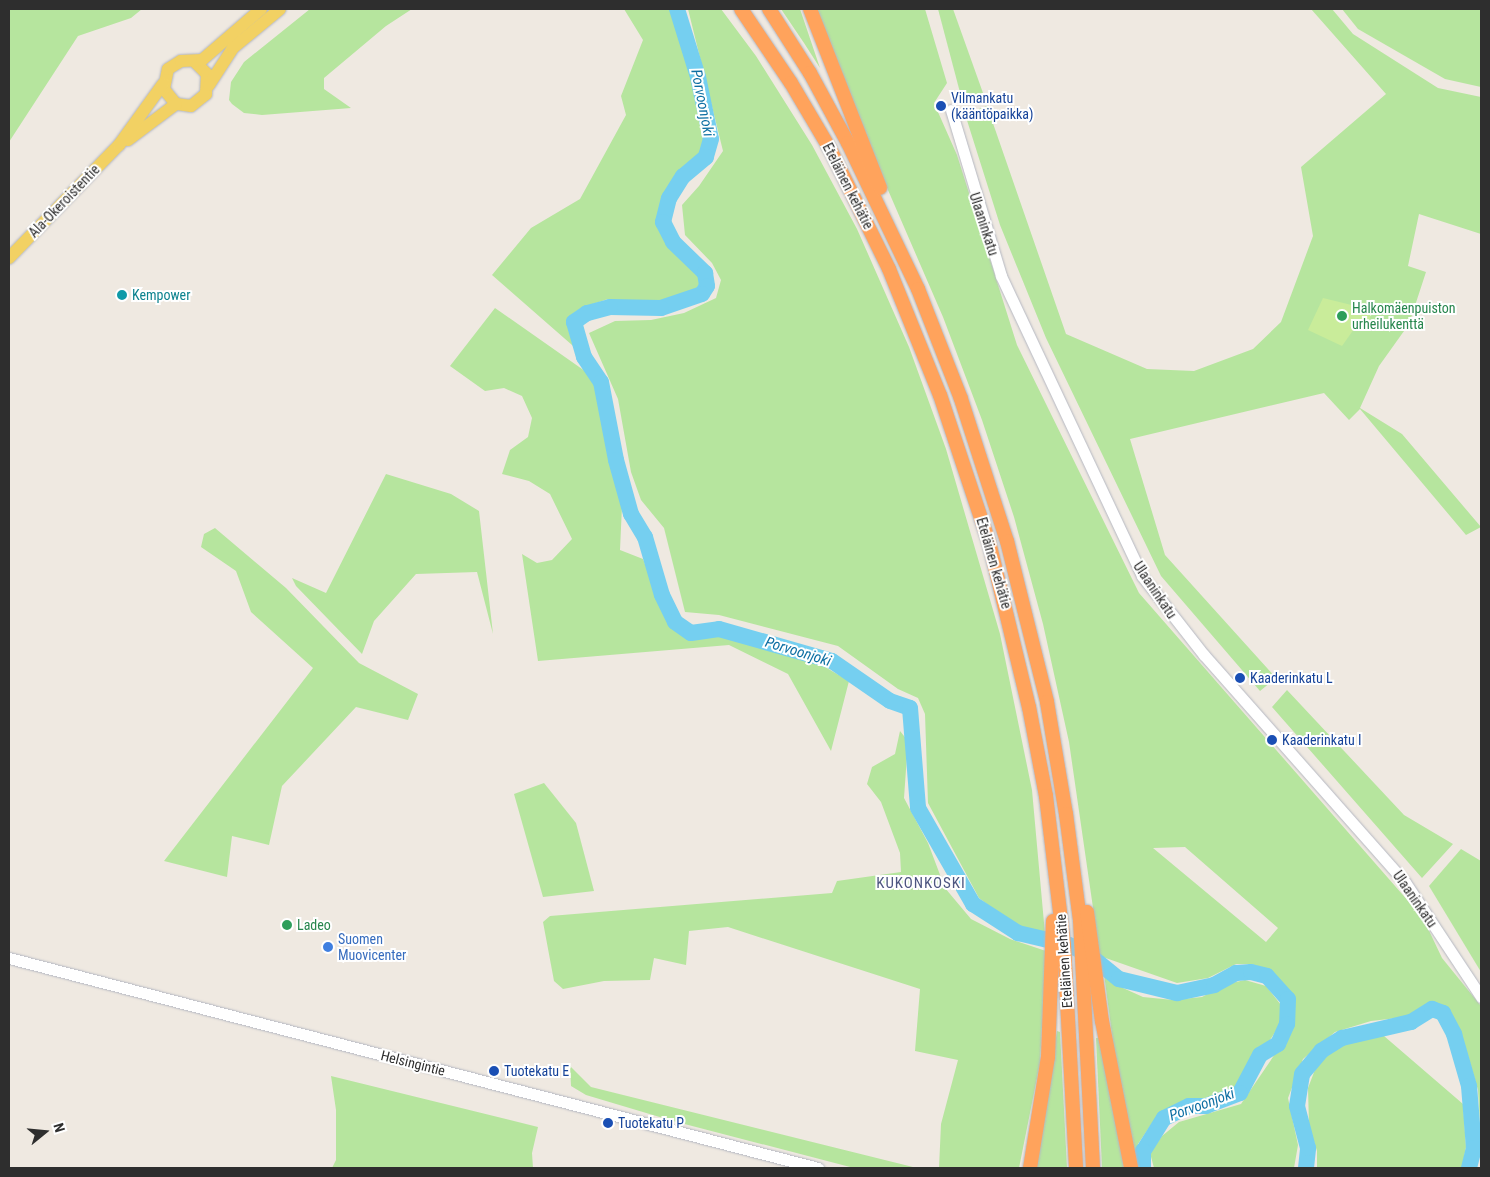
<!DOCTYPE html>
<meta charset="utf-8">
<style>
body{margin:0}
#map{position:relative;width:1490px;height:1177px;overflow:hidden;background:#efe9e1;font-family:"Roboto Condensed",sans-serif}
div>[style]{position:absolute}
.green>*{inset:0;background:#b6e59e}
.pitch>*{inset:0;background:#c9ec9a}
.river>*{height:16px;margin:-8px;padding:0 8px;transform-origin:8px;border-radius:8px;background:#75cff0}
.roads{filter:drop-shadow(0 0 1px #b4b7c1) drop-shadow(0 0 1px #b4b7c1)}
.secondary>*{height:11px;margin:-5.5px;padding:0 5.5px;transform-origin:5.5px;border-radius:5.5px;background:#fff}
.primary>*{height:12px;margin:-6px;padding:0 6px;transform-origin:6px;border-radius:6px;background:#f2d163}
.highway>*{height:14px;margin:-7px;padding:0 7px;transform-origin:7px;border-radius:7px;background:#ffa35c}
.dots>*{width:14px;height:14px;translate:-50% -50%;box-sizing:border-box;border:2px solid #fff;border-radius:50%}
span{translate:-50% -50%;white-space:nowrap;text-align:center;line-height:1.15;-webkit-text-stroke:4px #fff;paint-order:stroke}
.transit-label{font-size:14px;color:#164399}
.left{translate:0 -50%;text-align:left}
.street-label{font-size:14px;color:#2e2e2e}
.culture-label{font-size:14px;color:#0d838f}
.leisure-label{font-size:14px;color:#27864d}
.shop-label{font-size:14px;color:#366cbe}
.water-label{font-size:15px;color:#0d6fa3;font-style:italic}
.neighbourhood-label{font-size:15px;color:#4d5680;letter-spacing:1px}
.frame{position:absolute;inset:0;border:10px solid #2e2e2e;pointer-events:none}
.north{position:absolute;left:20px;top:1107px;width:50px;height:50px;-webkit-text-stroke:4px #fff;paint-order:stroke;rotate:73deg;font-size:14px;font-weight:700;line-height:20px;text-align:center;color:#2e2e2e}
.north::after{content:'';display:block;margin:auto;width:18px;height:22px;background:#2e2e2e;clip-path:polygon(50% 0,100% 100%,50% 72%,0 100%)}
</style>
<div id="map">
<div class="green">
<i style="clip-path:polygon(9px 9px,142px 9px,131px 18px,78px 36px,9px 142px)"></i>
<i style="clip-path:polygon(310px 9px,412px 9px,386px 26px,324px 78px,324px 89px,351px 108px,262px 115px,244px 113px,232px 104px,229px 100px,231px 82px,244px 62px)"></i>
<i style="clip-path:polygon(624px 9px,670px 9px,694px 78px,705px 139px,699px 155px,680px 172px,666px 194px,658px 220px,670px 247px,701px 276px,700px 283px,697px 288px,657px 302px,639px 304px,608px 299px,581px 308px,570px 316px,580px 352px,492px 275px,531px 228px,580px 199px,626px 115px,621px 96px,643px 40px)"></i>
<i style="clip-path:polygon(688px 9px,721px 9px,756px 56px,812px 145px,857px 229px,909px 347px,946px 449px,1000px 634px,1032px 790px,1045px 934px,1016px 926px,979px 898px,928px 803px,925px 714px,918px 698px,898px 689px,838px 646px,719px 615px,685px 612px,664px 528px,641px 500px,631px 472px,618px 399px,589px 333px,615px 321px,651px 320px,684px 313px,716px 298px,721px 280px,712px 263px,685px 235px,682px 205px,699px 186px,723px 151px)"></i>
<i style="clip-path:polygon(781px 9px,800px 9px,820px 68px,804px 43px)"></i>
<i style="clip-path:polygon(evenodd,815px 9px,925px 9px,947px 83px,934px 103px,957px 155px,1017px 345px,1139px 593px,1423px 918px,1442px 958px,1481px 1006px,1481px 1139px,1478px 1090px,1461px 1032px,1446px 1007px,1429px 1003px,1406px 1017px,1371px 1021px,1335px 1032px,1303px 1059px,1288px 1098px,1298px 1145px,1294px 1168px,1154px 1168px,1150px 1153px,1162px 1136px,1179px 1122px,1241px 1104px,1294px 1026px,1294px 996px,1270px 971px,1252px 964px,1236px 964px,1208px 978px,1177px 983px,1100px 956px,1069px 742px,1043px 624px,1014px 517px,982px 420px,943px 317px,875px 160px,815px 9px,1185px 847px,1278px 928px,1266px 942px,1153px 848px,1185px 847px)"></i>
<i style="clip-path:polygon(938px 9px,953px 9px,983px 93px,962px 100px)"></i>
<i style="clip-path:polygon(1311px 9px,1332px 9px,1353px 34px,1438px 88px,1481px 97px,1481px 234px,1419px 214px,1408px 266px,1426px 272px,1409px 324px,1379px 366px,1360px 408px,1402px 434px,1481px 527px,1466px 535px,1360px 409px,1349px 420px,1324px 393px,1130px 439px,1165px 555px,1276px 678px,1260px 691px,1161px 576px,1046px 338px,1000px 225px,965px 114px,987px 106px,1066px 334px,1147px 369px,1194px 371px,1253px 349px,1281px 322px,1313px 236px,1301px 167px,1386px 94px)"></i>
<i style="clip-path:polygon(1342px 9px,1481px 9px,1481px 87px,1445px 79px,1358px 29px)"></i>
<i style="clip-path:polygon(495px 308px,592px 376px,622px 506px,620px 550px,643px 559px,669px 626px,689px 639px,714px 635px,813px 660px,849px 681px,831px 751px,788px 674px,729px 645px,538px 661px,522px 554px,537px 563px,552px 560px,572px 539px,550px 494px,529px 481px,502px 474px,510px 450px,528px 437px,532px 418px,522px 396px,504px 388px,485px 391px,450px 366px)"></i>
<i style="clip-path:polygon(386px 474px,451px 494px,479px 511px,493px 634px,477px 572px,416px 574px,374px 621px,362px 654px,296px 586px,292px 578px,326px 593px)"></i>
<i style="clip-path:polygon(215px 528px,286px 588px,359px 663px,418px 694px,408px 720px,356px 707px,282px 786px,269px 845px,232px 836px,227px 877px,164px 861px,313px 668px,251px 612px,236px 571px,201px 547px,204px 534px)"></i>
<i style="clip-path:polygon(1287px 690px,1404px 815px,1453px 844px,1422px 878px,1272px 707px)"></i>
<i style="clip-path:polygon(900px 731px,908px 741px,904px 798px,928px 843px,945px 888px,971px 919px,1010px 939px,1046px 951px,1040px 1063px,1019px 1168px,939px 1168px,941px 1124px,958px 1060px,915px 1051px,920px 989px,728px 927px,689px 931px,686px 965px,654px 958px,650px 980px,604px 981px,563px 989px,554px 981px,543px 922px,550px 916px,832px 893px,837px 881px,901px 872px,900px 853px,881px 802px,867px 784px,872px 767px,895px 754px)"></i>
<i style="clip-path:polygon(544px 783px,576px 823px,594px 891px,543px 897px,514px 794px)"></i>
<i style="clip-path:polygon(1461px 849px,1481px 861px,1481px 972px,1429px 886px)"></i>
<i style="clip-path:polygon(1104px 974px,1123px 988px,1143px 997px,1173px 1000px,1202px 997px,1227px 984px,1245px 980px,1266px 986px,1281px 1005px,1281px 1023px,1268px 1043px,1253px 1052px,1240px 1085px,1230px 1091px,1175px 1106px,1152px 1123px,1138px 1144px,1137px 1162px,1118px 1080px)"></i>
<i style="clip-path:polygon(1057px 1031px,1060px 1032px,1067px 1168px,1034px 1168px)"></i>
<i style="clip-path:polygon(1371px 1034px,1384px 1036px,1463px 1104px,1466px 1147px,1462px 1168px,1317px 1168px,1317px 1151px,1309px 1126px,1308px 1088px,1316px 1067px,1335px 1048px)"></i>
<i style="clip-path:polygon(1096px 1038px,1100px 1038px,1124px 1168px,1102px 1168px)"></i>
<i style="clip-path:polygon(570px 1066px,591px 1087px,917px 1168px,854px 1168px,673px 1121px,586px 1095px,571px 1086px)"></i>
<i style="clip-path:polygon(331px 1076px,538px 1127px,532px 1153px,533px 1168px,332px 1168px,336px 1160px,336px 1110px)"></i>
</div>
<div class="pitch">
<i style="clip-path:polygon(1323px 298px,1372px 310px,1369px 322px,1354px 329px,1342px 346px,1308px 330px)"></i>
</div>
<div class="river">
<i style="left:677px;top:9px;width:71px;rotate:72.8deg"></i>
<i style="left:698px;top:77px;width:63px;rotate:78.2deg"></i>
<i style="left:711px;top:139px;width:19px;rotate:106deg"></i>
<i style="left:706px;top:157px;width:30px;rotate:140deg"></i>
<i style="left:683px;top:176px;width:26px;rotate:122deg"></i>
<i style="left:669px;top:198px;width:25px;rotate:104deg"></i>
<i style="left:663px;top:222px;width:22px;rotate:63deg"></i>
<i style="left:673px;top:242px;width:45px;rotate:44.1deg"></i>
<i style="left:705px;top:273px;width:13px;rotate:81deg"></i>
<i style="left:707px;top:286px;width:9px;rotate:122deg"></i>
<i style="left:702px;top:294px;width:43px;rotate:161.1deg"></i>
<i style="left:661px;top:308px;width:51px;rotate:-178.9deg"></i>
<i style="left:610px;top:307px;width:24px;rotate:165deg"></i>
<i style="left:587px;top:313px;width:16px;rotate:145deg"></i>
<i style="left:574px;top:322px;width:36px;rotate:74deg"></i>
<i style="left:584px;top:357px;width:30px;rotate:56deg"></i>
<i style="left:601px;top:382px;width:79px;rotate:79.1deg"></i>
<i style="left:616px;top:460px;width:56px;rotate:74.5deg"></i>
<i style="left:631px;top:514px;width:27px;rotate:59deg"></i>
<i style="left:645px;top:537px;width:60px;rotate:73.7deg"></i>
<i style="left:662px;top:595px;width:30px;rotate:64deg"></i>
<i style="left:675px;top:622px;width:19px;rotate:35deg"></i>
<i style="left:691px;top:633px;width:28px;rotate:-8deg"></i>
<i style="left:719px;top:629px;width:117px;rotate:15.8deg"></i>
<i style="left:832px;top:661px;width:70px;rotate:34.6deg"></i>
<i style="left:890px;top:701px;width:21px;rotate:19deg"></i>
<i style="left:910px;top:708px;width:100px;rotate:85.4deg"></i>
<i style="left:918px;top:808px;width:111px;rotate:60.2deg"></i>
<i style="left:973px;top:904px;width:54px;rotate:32.8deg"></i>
<i style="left:1018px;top:933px;width:52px;rotate:13.2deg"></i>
<i style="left:1069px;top:945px;width:21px;rotate:25deg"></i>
<i style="left:1088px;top:954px;width:40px;rotate:39deg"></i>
<i style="left:1119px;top:979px;width:60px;rotate:13.6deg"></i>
<i style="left:1177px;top:993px;width:38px;rotate:-12deg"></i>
<i style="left:1214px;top:985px;width:25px;rotate:-29deg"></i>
<i style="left:1236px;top:973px;width:15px;rotate:-4deg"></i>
<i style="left:1251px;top:972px;width:16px;rotate:14deg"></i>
<i style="left:1267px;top:976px;width:31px;rotate:48deg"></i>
<i style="left:1288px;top:999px;width:25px;rotate:92deg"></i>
<i style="left:1287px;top:1024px;width:22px;rotate:114deg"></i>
<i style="left:1278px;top:1044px;width:21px;rotate:149deg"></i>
<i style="left:1260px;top:1055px;width:43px;rotate:117.8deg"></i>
<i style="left:1240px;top:1093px;width:36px;rotate:159deg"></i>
<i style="left:1206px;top:1106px;width:17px;rotate:180deg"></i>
<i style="left:1189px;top:1106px;width:28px;rotate:154deg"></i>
<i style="left:1164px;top:1118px;width:39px;rotate:122deg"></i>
<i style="left:1143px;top:1151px;width:17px;rotate:90deg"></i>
<i style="left:1306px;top:1168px;width:20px;rotate:-84deg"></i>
<i style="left:1308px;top:1148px;width:43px;rotate:-104.7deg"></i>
<i style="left:1297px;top:1106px;width:32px;rotate:-81deg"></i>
<i style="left:1302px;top:1074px;width:30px;rotate:-50deg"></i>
<i style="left:1321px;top:1051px;width:25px;rotate:-32deg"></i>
<i style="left:1342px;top:1038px;width:71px;rotate:-13.1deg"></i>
<i style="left:1411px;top:1022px;width:25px;rotate:-32deg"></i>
<i style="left:1432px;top:1009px;width:12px;rotate:20deg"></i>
<i style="left:1443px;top:1013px;width:24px;rotate:62deg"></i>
<i style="left:1454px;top:1034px;width:54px;rotate:73.9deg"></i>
<i style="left:1469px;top:1086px;width:62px;rotate:85.4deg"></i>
<i style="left:1474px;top:1148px;width:21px;rotate:104deg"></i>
</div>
<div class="roads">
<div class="secondary">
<i style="left:951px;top:110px;width:173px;rotate:73.2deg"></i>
<i style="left:1001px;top:276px;width:331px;rotate:64.8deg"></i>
<i style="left:1142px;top:576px;width:100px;rotate:51.9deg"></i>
<i style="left:1204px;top:655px;width:303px;rotate:48.5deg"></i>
<i style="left:1405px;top:882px;width:138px;rotate:56.5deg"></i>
<i style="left:9px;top:958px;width:836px;rotate:14.55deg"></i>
</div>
<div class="primary">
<i style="left:195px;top:62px;width:17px;rotate:45deg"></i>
<i style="left:207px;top:74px;width:20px;rotate:93deg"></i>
<i style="left:206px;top:94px;width:19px;rotate:141deg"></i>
<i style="left:191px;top:106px;width:15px;rotate:-172deg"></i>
<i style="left:176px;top:104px;width:19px;rotate:-129deg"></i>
<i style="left:164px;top:89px;width:20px;rotate:-79deg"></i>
<i style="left:168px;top:69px;width:15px;rotate:-32deg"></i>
<i style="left:181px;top:61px;width:21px;rotate:-3deg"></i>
<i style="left:202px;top:60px;width:78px;rotate:-40.8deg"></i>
<i style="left:209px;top:85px;width:44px;rotate:-57deg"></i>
<i style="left:233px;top:48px;width:61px;rotate:-39.7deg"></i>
<i style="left:128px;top:140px;width:60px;rotate:-36.9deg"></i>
<i style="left:9px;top:258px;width:158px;rotate:-45.8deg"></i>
<i style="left:119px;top:145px;width:75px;rotate:-54.2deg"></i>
</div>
<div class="highway">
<i style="left:741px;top:9px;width:89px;rotate:56deg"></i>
<i style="left:791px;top:83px;width:77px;rotate:59.4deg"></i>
<i style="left:830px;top:149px;width:134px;rotate:63.8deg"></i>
<i style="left:889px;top:269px;width:136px;rotate:68deg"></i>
<i style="left:940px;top:395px;width:155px;rotate:71.6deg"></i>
<i style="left:989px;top:542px;width:170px;rotate:76.4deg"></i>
<i style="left:1029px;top:707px;width:91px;rotate:79.2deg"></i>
<i style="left:1046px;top:796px;width:150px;rotate:83.1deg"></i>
<i style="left:1064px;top:945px;width:223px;rotate:86.9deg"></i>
<i style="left:769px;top:9px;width:76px;rotate:57.4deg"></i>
<i style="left:810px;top:73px;width:80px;rotate:61.5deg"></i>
<i style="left:848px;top:143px;width:162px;rotate:64.4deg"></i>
<i style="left:918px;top:289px;width:118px;rotate:68.6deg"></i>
<i style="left:961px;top:399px;width:149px;rotate:72.1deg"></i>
<i style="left:1007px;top:541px;width:166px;rotate:76deg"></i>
<i style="left:1047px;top:702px;width:114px;rotate:80.4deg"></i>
<i style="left:1066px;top:814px;width:107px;rotate:82.5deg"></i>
<i style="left:1080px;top:920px;width:248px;rotate:87deg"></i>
<i style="left:810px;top:9px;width:192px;rotate:68.6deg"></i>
<i style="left:1087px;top:912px;width:110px;rotate:82.2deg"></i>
<i style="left:1102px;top:1021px;width:150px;rotate:78.8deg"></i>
<i style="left:1030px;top:1168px;width:112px;rotate:-80.8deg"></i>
<i style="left:1048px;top:1057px;width:136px;rotate:-87.9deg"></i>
</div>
</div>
<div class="dots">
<i style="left:941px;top:106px;background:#1a4fb4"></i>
<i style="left:122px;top:295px;background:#0f9aa8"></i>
<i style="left:1342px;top:316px;background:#2e9e5b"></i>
<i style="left:1240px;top:678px;background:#1a4fb4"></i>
<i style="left:1272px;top:740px;background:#1a4fb4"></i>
<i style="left:287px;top:925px;background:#2e9e5b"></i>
<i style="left:328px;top:947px;background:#3f7fe0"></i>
<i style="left:494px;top:1071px;background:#1a4fb4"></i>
<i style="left:608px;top:1123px;background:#1a4fb4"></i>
</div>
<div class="transit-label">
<span class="left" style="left:951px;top:106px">Vilmankatu<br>(kääntöpaikka)</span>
<span class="left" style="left:1250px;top:678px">Kaaderinkatu L</span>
<span class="left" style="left:1282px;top:740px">Kaaderinkatu I</span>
<span class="left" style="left:504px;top:1071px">Tuotekatu E</span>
<span class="left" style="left:618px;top:1123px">Tuotekatu P</span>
</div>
<div class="street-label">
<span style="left:848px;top:186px;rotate:63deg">Eteläinen kehätie</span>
<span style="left:64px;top:201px;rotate:-46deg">Ala-Okeroistentie</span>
<span style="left:984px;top:224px;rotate:72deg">Ulaaninkatu</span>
<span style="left:994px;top:563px;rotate:74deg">Eteläinen kehätie</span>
<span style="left:1155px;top:590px;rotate:56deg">Ulaaninkatu</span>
<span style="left:1415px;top:899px;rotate:55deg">Ulaaninkatu</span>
<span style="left:1064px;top:961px;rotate:-94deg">Eteläinen kehätie</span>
<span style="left:413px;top:1063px;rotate:14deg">Helsingintie</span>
</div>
<div class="culture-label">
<span class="left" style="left:132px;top:295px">Kempower</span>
</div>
<div class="leisure-label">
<span class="left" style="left:1352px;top:316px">Halkomäenpuiston<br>urheilukenttä</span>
<span class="left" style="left:297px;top:925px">Ladeo</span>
</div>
<div class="shop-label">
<span class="left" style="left:338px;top:947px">Suomen<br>Muovicenter</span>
</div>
<div class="water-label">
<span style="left:702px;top:103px;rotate:79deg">Porvoonjoki</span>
<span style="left:798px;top:652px;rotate:17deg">Porvoonjoki</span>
<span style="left:1202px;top:1105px;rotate:-20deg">Porvoonjoki</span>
</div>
<div class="neighbourhood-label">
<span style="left:921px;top:884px">KUKONKOSKI</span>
</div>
<div class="frame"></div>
<div class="north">N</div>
</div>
